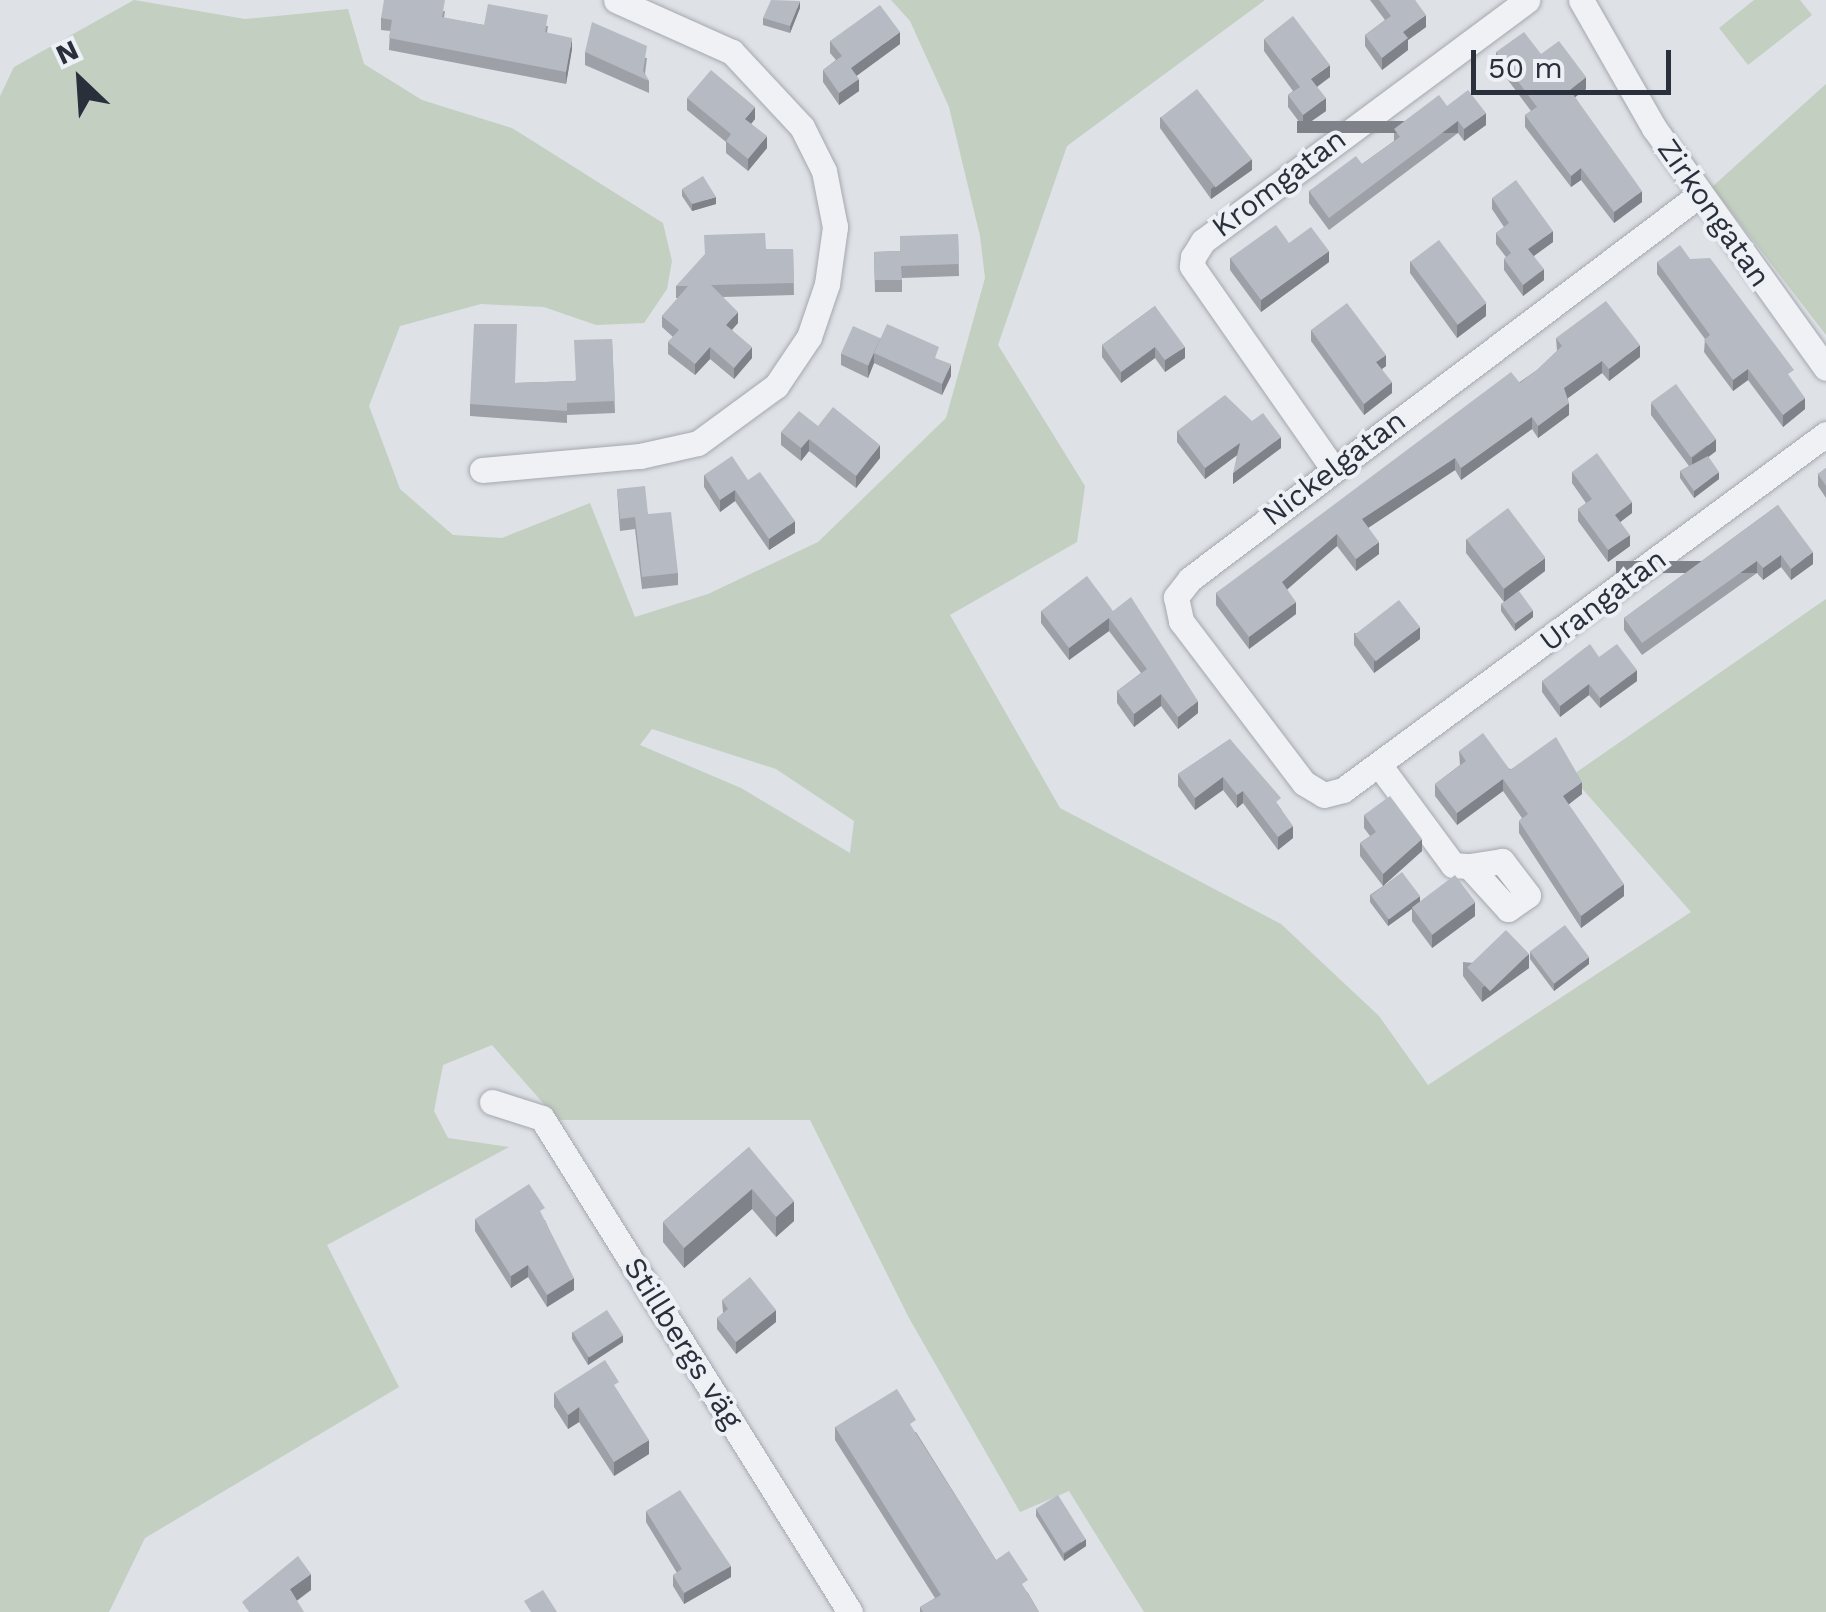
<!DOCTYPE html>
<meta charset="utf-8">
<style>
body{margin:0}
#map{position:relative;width:1826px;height:1612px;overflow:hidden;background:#dee1e6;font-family:"Work Sans",sans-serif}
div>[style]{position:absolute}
.green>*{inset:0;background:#c3cfc0}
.roads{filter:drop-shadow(0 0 2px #a4a8af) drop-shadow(0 0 2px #a4a8af)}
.street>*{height:25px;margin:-12.5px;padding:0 12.5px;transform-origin:12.5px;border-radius:12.5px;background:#f0f1f5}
.wall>*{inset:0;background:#9da0a7}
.shaded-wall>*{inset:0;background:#7f8288;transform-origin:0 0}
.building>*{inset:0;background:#b6bac2;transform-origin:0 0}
span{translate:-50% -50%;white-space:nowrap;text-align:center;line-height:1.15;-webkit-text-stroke:8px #edf0f4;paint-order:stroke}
.street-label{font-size:30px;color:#292f3b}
.north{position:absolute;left:30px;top:30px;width:100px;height:100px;-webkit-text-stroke:8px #edf0f4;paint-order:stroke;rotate:335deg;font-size:28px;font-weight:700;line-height:40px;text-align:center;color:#292f3b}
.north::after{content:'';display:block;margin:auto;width:35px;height:45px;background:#292f3b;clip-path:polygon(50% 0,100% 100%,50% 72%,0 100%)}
.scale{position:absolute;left:1471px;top:50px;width:200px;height:45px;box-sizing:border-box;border:5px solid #292f3b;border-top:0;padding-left:12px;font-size:30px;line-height:35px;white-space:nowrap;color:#292f3b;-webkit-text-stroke:8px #edf0f4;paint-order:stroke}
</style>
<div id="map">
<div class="green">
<i style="clip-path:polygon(evenodd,134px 0,245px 19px,348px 9px,364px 64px,422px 100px,512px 128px,663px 223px,672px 261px,667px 289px,644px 323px,596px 325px,544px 307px,481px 304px,400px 326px,369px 406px,400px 489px,453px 535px,502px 538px,590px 503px,635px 617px,708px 594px,818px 542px,946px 418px,985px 278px,980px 236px,949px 107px,910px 21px,891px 0,1265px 0,1067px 146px,998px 345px,1085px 486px,1077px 542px,950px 615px,1060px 808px,1281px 924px,1379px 1016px,1428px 1085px,1691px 912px,1571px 776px,1826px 599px,1826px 1612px,1144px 1612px,1069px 1491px,1020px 1512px,909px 1318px,810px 1120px,558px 1120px,492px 1045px,443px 1065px,434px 1111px,448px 1138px,509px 1147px,327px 1245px,399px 1387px,145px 1538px,109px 1612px,0 1612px,0 96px,14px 67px,134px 0,652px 729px,776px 769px,854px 821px,850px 853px,741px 788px,640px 745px,652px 729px)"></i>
<i style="clip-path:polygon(1754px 0,1800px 0,1812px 15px,1748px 65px,1719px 28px)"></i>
<i style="clip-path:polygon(1826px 84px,1826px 335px,1712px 187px)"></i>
</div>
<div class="roads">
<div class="street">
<i style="left:1581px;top:0;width:147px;rotate:60.3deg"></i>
<i style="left:1654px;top:128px;width:295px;rotate:54.4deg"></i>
<i style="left:1699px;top:195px;width:638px;rotate:142.97deg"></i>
<i style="left:1190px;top:579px;width:23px;rotate:128deg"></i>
<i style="left:1176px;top:597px;width:25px;rotate:78deg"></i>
<i style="left:1181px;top:621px;width:203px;rotate:52.8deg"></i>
<i style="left:1304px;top:783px;width:23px;rotate:31deg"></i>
<i style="left:1324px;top:795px;width:20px;rotate:-15deg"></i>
<i style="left:1343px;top:790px;width:600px;rotate:-36.39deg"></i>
<i style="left:1332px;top:467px;width:245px;rotate:-124.9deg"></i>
<i style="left:1192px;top:266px;width:9px;rotate:-84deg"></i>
<i style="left:1193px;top:257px;width:19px;rotate:-58deg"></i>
<i style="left:1203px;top:241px;width:404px;rotate:-36.6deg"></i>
<i style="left:482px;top:470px;width:159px;rotate:-5.1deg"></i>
<i style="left:640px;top:456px;width:59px;rotate:-12.6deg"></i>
<i style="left:698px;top:443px;width:97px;rotate:-36.2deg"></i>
<i style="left:776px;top:386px;width:59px;rotate:-56deg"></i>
<i style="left:809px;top:337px;width:56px;rotate:-71.2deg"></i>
<i style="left:827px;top:284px;width:58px;rotate:-82deg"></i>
<i style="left:835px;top:227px;width:57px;rotate:-101.1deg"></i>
<i style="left:824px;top:171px;width:49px;rotate:-116.6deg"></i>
<i style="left:802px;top:127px;width:103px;rotate:-133deg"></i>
<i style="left:732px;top:52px;width:127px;rotate:-155.9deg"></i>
<i style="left:1380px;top:766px;width:123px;rotate:53.6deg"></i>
<i style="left:1453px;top:865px;width:16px;rotate:4deg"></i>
<i style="left:1469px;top:866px;width:58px;rotate:47.8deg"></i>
<i style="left:1508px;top:909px;width:24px;rotate:-35deg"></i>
<i style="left:1528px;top:895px;width:43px;rotate:-127.4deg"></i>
<i style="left:1502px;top:861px;width:33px;rotate:171deg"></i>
<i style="left:492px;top:1102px;width:52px;rotate:17.7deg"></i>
<i style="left:542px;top:1118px;width:582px;rotate:58.06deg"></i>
</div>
</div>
<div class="wall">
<i style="clip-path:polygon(1370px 0,1415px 0,1426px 27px,1408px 40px,1408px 50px,1382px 70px,1365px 46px,1365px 35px,1385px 20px)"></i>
<i style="clip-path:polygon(800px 8px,790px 33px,763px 25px,763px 18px)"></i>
<i style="clip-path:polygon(445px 11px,444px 18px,484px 25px,548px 26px,547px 33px,572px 49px,566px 84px,389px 50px,390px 31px,381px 30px,381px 18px)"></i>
<i style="clip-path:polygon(1264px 39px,1330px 77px,1317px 87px,1326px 111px,1303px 127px,1288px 107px,1288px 95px,1293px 91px,1264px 51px)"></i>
<i style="clip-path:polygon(830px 41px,900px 44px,856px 76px,859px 91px,839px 105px,823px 82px,823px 70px,836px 60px,830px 53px)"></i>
<i style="clip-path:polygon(585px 52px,647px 58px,645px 74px,649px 81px,649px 93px,585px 65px)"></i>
<i style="clip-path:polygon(1496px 52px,1541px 54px,1586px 89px,1575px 97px,1642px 202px,1614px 223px,1581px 180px,1571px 187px,1525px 127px,1525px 115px,1531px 111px,1496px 64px)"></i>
<i style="clip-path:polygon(687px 98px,755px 119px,751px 124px,767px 148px,748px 171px,726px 153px,726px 142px,687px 110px)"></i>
<i style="clip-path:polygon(1447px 106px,1486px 125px,1464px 141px,1458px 133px,1329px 230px,1309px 203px,1309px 191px,1362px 164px,1394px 141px,1394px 129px)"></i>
<i style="clip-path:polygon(1160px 117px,1252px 170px,1211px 199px,1160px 128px)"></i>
<i style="clip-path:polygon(682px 189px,716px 204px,692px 211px,682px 196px)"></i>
<i style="clip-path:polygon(1492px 198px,1553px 242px,1534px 256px,1544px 280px,1523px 296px,1504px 270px,1504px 259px,1506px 257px,1496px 244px,1496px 233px,1504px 227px,1492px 209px)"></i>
<i style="clip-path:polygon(958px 234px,959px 276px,902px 278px,902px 292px,875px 292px,874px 252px,900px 251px)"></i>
<i style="clip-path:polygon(1289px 243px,1329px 262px,1261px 312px,1230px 270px,1230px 258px)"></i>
<i style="clip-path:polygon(766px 249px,793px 249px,794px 295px,723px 297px,738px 323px,732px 330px,752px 358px,734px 379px,710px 359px,695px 375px,668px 354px,668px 342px,673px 337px,662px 327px,662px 316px,678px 298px,676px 298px,676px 286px)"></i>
<i style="clip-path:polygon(1690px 259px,1793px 382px,1805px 409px,1783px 427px,1748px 380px,1733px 391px,1704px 352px,1705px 339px,1657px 274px,1657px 262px)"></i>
<i style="clip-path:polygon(1410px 261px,1486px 316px,1457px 338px,1410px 273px)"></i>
<i style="clip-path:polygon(1155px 306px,1185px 358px,1165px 372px,1155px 358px,1121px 383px,1102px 357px,1102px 345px)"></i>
<i style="clip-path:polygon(1311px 330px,1386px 366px,1382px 369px,1392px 393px,1364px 415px,1311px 341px)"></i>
<i style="clip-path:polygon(880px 338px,939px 360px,951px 376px,942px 395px,874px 363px,868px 378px,841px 365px,841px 354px)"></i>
<i style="clip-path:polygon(1556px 338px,1640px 357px,1609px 381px,1602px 373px,1568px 398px,1569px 415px,1538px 438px,1532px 429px,1461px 480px,1455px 470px,1368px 528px,1379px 554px,1356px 571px,1337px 546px,1287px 589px,1296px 614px,1249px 649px,1216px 605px,1216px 593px,1537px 370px,1557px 351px)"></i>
<i style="clip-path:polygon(612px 339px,615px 413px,567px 415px,567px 423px,470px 416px,470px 404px,515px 383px,575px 381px)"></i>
<i style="clip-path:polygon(1651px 403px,1716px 451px,1708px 457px,1719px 479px,1694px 498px,1680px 478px,1680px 471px,1689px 466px,1651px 415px)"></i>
<i style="clip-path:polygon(1252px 421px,1281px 448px,1233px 484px,1237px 455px,1205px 479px,1177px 442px,1177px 431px)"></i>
<i style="clip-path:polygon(818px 426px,880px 458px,856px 488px,809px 451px,801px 461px,781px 445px,781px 432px)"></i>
<i style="clip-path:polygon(1826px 468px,1826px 498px,1818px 486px,1818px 474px)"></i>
<i style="clip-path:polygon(1572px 472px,1632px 513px,1620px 522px,1630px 546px,1608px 562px,1578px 521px,1578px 509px,1586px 503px,1572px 483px)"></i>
<i style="clip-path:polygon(704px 475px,748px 480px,795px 533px,769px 550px,735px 501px,720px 512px,704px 487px)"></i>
<i style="clip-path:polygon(617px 489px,648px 514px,678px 573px,678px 585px,642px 589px,635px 529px,620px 531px)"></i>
<i style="clip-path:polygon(1778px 505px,1813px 564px,1791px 580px,1781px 567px,1763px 580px,1757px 573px,1642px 655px,1624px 630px,1624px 618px)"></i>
<i style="clip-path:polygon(1466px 539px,1545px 571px,1510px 598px,1533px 617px,1515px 631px,1501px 611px,1501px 604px,1504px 602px,1466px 553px)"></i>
<i style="clip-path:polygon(1041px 611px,1113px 611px,1198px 713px,1178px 729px,1161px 706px,1134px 727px,1117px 703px,1117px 691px,1141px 673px,1109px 631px,1069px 660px,1041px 623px)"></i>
<i style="clip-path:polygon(1354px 633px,1420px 639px,1374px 673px,1354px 645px)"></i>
<i style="clip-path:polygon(1599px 657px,1637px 681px,1600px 708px,1589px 695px,1560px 717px,1542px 692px,1542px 681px)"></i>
<i style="clip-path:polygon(1230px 739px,1281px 809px,1293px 838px,1278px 850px,1243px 803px,1237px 808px,1223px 790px,1195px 810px,1178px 786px,1178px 774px)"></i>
<i style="clip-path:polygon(1459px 751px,1582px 794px,1568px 804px,1624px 896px,1581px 928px,1519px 833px,1519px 821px,1522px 818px,1503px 791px,1457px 825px,1435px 796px,1435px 784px,1460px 765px)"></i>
<i style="clip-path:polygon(1364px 815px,1422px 851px,1384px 885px,1420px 902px,1475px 916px,1432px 948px,1412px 921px,1412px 909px,1388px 926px,1370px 902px,1370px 895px,1383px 886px,1360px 856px,1360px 843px,1370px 836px,1364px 828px)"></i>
<i style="clip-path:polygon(1530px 952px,1589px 964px,1554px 991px,1530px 959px)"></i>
<i style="clip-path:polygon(1463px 962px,1529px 968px,1482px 1002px,1463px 976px)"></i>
<i style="clip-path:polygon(749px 1147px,794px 1221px,776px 1237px,752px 1209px,684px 1268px,663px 1242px,663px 1222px)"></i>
<i style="clip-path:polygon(475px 1219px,545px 1220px,574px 1290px,547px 1307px,528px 1277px,511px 1288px,475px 1231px)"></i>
<i style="clip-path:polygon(722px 1300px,776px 1322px,736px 1354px,717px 1329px,717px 1318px,723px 1313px)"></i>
<i style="clip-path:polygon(572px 1332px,623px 1342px,588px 1365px,572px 1339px)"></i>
<i style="clip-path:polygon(554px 1393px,619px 1393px,649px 1454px,614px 1476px,579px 1422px,568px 1429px,554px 1407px)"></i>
<i style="clip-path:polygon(835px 1427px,916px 1432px,996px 1560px,1028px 1593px,1039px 1612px,920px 1612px,920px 1607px,935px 1598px,835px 1440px)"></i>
<i style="clip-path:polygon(1036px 1509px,1086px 1546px,1064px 1561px,1036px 1516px)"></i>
<i style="clip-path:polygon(646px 1511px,731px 1577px,684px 1604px,673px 1586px,673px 1575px,677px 1573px,646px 1522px)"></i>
</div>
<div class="shaded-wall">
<i style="clip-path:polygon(800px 1px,800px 8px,790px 33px,790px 26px)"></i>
<i style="clip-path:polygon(1426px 15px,1426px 27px,1408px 40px,1408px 50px,1382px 70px,1382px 58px,1403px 32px)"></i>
<i style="clip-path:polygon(900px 32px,900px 44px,851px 80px,851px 68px)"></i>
<i style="clip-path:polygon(572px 38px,572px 49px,566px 84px,566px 72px)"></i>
<i style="clip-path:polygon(1330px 65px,1330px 77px,1307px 94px,1307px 82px)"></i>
<i style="clip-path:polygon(1586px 77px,1586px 89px,1570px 101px,1570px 90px)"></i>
<i style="clip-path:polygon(859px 79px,859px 91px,839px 105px,839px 93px)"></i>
<i style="clip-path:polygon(1326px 98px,1326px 111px,1303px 127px,1303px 115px)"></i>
<i style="clip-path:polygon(755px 107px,755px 119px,745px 131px,745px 119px)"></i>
<i style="clip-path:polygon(1486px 113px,1486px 125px,1464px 141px,1464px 129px)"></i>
<i style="left:1458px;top:121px;width:12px;height:161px;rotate:90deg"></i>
<i style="clip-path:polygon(767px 136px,767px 148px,748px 171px,748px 159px)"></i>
<i style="clip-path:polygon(1252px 159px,1252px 170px,1211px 199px,1211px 189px)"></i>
<i style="clip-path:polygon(1581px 168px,1581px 180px,1571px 187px,1571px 176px)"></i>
<i style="clip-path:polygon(1642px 191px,1642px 202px,1614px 223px,1614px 212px)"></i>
<i style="clip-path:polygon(716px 197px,716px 204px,692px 211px,692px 204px)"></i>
<i style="clip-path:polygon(1553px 231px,1553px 242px,1528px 260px,1528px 249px)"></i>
<i style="clip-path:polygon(1329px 251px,1329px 262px,1261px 312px,1261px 300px)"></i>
<i style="clip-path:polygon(1544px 269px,1544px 280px,1523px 296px,1523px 285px)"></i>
<i style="clip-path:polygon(1486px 303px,1486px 316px,1457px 338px,1457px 325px)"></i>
<i style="clip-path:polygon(738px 312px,738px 323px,726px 336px,726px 325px)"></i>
<i style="clip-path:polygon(880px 338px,874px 353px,874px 363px,868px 378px,868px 366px)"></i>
<i style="clip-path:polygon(1640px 345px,1640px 357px,1609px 381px,1609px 369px)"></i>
<i style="clip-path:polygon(710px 347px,710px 359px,695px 375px,695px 364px)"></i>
<i style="clip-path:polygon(752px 347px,752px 358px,734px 379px,734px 368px)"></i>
<i style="clip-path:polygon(1155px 347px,1155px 358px,1121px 383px,1121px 372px)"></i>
<i style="clip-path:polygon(1185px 347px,1185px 358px,1165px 372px,1165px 360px)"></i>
<i style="clip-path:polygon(1386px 355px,1386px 366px,1376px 373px,1376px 362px)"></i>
<i style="clip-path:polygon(1602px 361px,1602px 373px,1564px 401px,1564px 388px)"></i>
<i style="clip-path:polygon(951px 364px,951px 376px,942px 395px,942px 384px)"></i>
<i style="clip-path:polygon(1748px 369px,1748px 380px,1733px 391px,1733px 380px)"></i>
<i style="clip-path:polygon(1392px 382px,1392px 393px,1364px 415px,1364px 404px)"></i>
<i style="clip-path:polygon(1805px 398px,1805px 409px,1783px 427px,1783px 415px)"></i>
<i style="clip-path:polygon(1569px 403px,1569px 415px,1538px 438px,1538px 426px)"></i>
<i style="clip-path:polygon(1532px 417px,1532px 429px,1461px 480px,1461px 468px)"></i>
<i style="clip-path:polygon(1281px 437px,1281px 448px,1233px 484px,1233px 473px)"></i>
<i style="clip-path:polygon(809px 439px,809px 451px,801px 461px,801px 448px)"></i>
<i style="clip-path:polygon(1716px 439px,1716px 451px,1692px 470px,1692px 458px)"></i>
<i style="clip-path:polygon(1240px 443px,1240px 453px,1205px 479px,1205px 468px)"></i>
<i style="clip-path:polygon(880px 445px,880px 458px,856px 488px,856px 476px)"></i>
<i style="clip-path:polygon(1455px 458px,1455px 470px,1362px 532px,1362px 519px)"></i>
<i style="clip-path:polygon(1719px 472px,1719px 479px,1694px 498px,1694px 491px)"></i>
<i style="clip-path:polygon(735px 490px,735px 501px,720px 512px,720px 500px)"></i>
<i style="clip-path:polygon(1632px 502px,1632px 513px,1615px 526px,1615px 515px)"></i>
<i style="clip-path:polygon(795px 521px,795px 533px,769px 550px,769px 539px)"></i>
<i style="clip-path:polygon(1337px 534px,1337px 546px,1282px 594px,1282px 582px)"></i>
<i style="clip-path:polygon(1630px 535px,1630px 546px,1608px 562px,1608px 550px)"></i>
<i style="clip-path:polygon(1379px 542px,1379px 554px,1356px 571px,1356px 559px)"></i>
<i style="clip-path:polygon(1813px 552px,1813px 564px,1791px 580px,1791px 569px)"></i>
<i style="clip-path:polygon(1781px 555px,1781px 567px,1763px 580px,1763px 568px)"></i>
<i style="clip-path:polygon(1545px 558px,1545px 571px,1504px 602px,1504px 589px)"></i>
<i style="left:1757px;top:561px;width:12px;height:141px;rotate:90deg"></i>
<i style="clip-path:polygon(1296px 602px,1296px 614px,1249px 649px,1249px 637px)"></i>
<i style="clip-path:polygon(1533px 610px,1533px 617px,1515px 631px,1515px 624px)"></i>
<i style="clip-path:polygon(1109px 618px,1109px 631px,1069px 660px,1069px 648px)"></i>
<i style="clip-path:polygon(1420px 627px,1420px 639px,1374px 673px,1374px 661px)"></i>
<i style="clip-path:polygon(1637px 670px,1637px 681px,1600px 708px,1600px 698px)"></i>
<i style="clip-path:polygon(1589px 684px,1589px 695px,1560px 717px,1560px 706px)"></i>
<i style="clip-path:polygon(1161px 694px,1161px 706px,1134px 727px,1134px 714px)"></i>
<i style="clip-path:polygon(1198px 701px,1198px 713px,1178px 729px,1178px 717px)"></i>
<i style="clip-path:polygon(1223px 777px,1223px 790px,1195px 810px,1195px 798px)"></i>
<i style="clip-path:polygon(1503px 779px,1503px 791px,1457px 825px,1457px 813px)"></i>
<i style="clip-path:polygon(1582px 782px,1582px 794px,1563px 809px,1563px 796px)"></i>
<i style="clip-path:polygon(1243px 791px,1243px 803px,1237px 808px,1237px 795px)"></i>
<i style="clip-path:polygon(1293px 826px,1293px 838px,1278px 850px,1278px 837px)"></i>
<i style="clip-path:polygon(1422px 839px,1422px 851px,1383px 886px,1383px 874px)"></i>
<i style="clip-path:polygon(1624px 884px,1624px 896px,1581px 928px,1581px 916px)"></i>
<i style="clip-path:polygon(1420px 896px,1420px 903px,1388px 926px,1388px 919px)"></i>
<i style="clip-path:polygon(1475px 902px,1475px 916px,1432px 948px,1432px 934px)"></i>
<i style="clip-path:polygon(1529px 954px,1529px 968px,1482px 1002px,1482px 988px)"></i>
<i style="clip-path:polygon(1589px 957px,1589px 964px,1554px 991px,1554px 984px)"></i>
<i style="clip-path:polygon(752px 1189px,752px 1209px,684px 1268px,684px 1248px)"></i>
<i style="clip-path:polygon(794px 1201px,794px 1221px,776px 1237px,776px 1217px)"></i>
<i style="clip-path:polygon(528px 1265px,528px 1277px,511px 1288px,511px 1276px)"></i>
<i style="clip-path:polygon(574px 1278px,574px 1290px,547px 1307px,547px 1295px)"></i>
<i style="clip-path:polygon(776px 1310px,776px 1322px,736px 1354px,736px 1342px)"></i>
<i style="clip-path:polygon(623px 1335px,623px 1342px,588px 1365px,588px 1357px)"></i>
<i style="clip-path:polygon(579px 1407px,579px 1422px,568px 1429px,568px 1415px)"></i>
<i style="clip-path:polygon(649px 1440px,649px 1454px,614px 1476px,614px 1462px)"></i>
<i style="clip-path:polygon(1086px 1539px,1086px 1546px,1064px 1561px,1064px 1554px)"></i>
<i style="clip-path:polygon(731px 1566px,731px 1577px,684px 1604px,684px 1593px)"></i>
<i style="clip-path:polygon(311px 1574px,311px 1590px,290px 1606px,290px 1589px)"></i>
</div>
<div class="building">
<i style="clip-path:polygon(384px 0,445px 0,442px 17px,484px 25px,488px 4px,548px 15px,545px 32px,572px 38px,566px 72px,389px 38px,392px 20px,381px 18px)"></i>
<i style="clip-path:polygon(771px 0,800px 1px,790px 26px,763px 18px)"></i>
<i style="clip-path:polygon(1379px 0,1415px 0,1426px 15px,1403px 32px,1408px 38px,1382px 58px,1365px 35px,1391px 16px)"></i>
<i style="clip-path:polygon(880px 5px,900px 32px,851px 68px,843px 57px,859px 79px,839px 93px,823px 70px,842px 56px,830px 41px)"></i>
<i style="clip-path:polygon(1293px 16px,1330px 65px,1307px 82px,1311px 79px,1326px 98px,1303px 115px,1288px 95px,1300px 87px,1264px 39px)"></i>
<i style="clip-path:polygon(592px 22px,647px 46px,643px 71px,649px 81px,585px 52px)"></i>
<i style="clip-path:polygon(1524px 32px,1541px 54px,1559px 41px,1586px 77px,1570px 90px,1642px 191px,1614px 212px,1581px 168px,1571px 176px,1525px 115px,1537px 107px,1496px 52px)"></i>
<i style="clip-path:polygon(711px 70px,755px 107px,745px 119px,767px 136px,748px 159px,726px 141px,731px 134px,687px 98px)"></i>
<i style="left:1197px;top:89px;width:89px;height:46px;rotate:52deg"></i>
<i style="clip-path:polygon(1468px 90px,1486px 113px,1464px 129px,1458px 121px,1329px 218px,1309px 191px,1356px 156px,1362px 164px,1400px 137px,1394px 129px,1439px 95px,1456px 118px,1447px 106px)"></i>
<i style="clip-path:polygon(703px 176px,716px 197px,692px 204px,682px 189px)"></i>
<i style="clip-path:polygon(1516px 180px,1553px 231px,1528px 249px,1544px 269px,1523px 285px,1504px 259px,1511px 253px,1496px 233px,1509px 223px,1492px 198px)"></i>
<i style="clip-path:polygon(1276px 225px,1289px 243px,1311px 227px,1329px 251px,1261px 300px,1230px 258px)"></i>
<i style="clip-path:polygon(765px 233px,766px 249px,793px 249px,794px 283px,711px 285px,738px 312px,726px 325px,752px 347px,734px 368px,710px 347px,695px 364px,668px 342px,679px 330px,662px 316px,688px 286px,676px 286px,705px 254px,704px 235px)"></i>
<i style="clip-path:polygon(958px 234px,959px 264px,901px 266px,902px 280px,875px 280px,874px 252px,900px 251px,900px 260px,900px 236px)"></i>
<i style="left:1439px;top:240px;width:79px;height:36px;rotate:53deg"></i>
<i style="clip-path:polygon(1680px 245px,1690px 259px,1710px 258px,1794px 370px,1788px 374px,1805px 398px,1783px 415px,1748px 369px,1733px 380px,1704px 340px,1710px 335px,1657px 262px)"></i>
<i style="clip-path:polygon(1606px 301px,1640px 345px,1609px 369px,1602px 361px,1564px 388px,1569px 403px,1538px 426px,1532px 417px,1461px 468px,1455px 458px,1362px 519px,1379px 542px,1356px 559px,1337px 534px,1282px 582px,1296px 602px,1249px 637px,1216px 593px,1511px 372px,1520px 383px,1537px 370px,1562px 346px,1556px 338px)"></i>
<i style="clip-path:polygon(1347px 303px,1386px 355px,1376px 362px,1392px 382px,1364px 404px,1311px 330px)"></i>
<i style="clip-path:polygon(1155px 306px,1185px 347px,1165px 360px,1155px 347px,1121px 372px,1102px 345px)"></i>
<i style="clip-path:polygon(474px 324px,517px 324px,515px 383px,576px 381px,574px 340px,612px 339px,615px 401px,567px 403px,567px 411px,470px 404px)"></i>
<i style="clip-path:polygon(887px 324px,939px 347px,935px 358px,951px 364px,942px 384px,874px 353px)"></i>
<i style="left:853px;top:326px;width:30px;height:30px;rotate:24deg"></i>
<i style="left:1676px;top:384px;width:68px;height:31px;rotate:54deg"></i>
<i style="clip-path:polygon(1225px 395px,1252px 421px,1263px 413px,1281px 437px,1233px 473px,1240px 443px,1205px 468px,1177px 431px)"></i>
<i style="clip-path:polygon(833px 407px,880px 445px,856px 476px,809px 439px,801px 448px,781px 432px,799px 411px,818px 426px)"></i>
<i style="clip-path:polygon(1597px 453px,1632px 502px,1615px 515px,1630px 535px,1608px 550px,1578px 509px,1592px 499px,1572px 472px)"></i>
<i style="clip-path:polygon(732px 456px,748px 480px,760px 472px,795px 521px,769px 539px,735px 490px,720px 500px,704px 475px)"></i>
<i style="clip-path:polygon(1708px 456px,1719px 472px,1694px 491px,1680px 471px)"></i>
<i style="clip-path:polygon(1826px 468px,1826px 486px,1818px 474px)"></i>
<i style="clip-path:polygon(645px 486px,648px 514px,671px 512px,678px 573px,642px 577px,635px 517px,620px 519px,617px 489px)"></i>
<i style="clip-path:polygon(1778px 505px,1813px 552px,1791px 569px,1781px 555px,1763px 568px,1757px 561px,1642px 643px,1624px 618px)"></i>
<i style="left:1508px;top:508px;width:62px;height:52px;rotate:53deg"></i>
<i style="clip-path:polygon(1087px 576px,1113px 611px,1131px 597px,1198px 701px,1178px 717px,1161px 694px,1134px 714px,1117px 691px,1147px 669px,1109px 618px,1069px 648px,1041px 611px)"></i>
<i style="left:1519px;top:591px;width:24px;height:22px;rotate:54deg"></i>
<i style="left:1399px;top:600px;width:34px;height:56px;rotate:52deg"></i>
<i style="clip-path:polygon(1590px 644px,1599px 657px,1617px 644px,1637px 670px,1600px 698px,1589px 684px,1560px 706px,1542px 681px)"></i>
<i style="clip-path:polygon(1483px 733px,1510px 770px,1556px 737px,1582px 782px,1563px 796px,1624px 884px,1581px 916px,1519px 821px,1528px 814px,1503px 779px,1457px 813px,1435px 784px,1466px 761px,1459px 751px)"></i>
<i style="clip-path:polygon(1230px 739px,1281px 798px,1276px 802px,1293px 826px,1278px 837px,1243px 791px,1237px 795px,1223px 777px,1195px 798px,1178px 774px)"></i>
<i style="clip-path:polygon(1390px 796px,1422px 839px,1383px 874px,1360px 843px,1376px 832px,1364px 815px)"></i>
<i style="left:1402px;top:872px;width:30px;height:39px;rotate:53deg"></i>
<i style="left:1455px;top:875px;width:34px;height:54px;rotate:53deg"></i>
<i style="left:1565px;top:925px;width:40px;height:44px;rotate:53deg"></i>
<i style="left:1506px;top:930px;width:33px;height:54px;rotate:46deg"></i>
<i style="clip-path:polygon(749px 1147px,794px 1201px,776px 1217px,752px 1189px,684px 1248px,663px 1222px)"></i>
<i style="clip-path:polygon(529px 1184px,545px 1208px,540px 1211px,574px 1278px,547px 1295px,528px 1265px,511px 1276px,475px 1219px)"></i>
<i style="clip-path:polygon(750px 1277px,776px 1310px,736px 1342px,717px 1318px,728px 1309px,722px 1300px)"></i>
<i style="left:607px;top:1310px;width:30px;height:41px;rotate:57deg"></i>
<i style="clip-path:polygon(605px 1360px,619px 1382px,614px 1385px,649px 1440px,614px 1462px,579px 1407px,568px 1415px,554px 1393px)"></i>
<i style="clip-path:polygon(897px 1389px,916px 1420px,910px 1424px,996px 1560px,1009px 1551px,1028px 1580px,1022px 1584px,1039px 1612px,923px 1612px,920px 1607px,941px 1595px,835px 1427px)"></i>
<i style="clip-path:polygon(680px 1490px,731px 1566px,684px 1593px,673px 1575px,682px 1569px,646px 1511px)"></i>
<i style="left:1058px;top:1495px;width:52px;height:26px;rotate:58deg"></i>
<i style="clip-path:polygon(298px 1556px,311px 1574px,290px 1589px,304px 1612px,249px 1612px,242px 1602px)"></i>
<i style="clip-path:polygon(543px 1590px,557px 1612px,531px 1612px,524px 1601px)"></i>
</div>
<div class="street-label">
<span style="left:1279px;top:183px;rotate:-37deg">Kromgatan</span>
<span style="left:1714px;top:213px;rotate:55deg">Zirkongatan</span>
<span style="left:1334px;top:468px;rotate:-37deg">Nickelgatan</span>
<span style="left:1603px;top:600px;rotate:-37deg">Urangatan</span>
<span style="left:683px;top:1343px;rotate:58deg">Stillbergs väg</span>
</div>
<div class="north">N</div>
<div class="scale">50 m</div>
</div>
